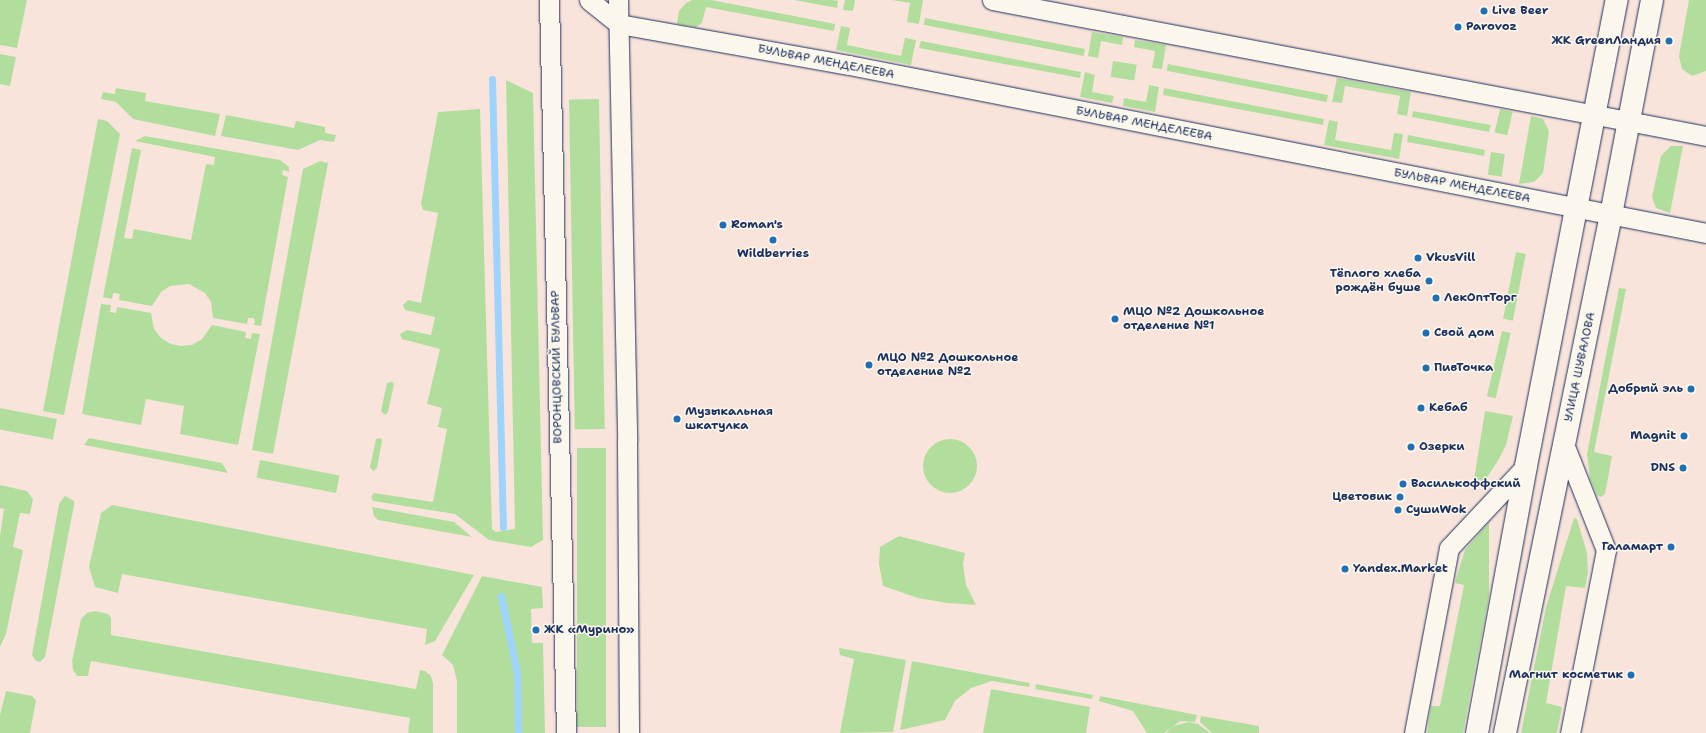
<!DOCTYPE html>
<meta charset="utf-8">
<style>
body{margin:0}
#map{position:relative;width:1706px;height:733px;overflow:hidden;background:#f9e4db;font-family:"Shantell Sans",sans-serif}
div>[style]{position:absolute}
.green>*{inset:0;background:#b2de9d;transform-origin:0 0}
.round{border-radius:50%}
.stream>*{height:7px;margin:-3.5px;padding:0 3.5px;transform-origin:3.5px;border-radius:3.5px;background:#9ed3fd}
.roads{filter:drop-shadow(0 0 1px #1b2f5e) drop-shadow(0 0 1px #1b2f5e)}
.minor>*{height:19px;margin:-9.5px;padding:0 9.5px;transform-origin:9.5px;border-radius:9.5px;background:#fbf7ec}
.tertiary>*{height:22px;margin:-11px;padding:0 11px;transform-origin:11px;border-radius:11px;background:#fbf7ec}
.dots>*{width:11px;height:11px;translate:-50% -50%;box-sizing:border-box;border:2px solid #fbf7ec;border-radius:50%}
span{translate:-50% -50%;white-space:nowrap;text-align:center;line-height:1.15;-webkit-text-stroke:3px #fbf7ec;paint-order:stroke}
.poi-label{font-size:12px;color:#1b2f5e;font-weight:700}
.left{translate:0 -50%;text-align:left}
.right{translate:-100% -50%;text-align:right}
.street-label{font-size:12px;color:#1b2f5e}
</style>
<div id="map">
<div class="green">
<i style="clip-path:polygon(0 0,27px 0,17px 48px,0 45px)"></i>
<i style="clip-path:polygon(692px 0,711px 0,835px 24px,834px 31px,706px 7px,702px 23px,696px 27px,677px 24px,679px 11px,686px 3px)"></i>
<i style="clip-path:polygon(794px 0,832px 0,838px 1px,837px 8px)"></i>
<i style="clip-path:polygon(845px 0,855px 0,853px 11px,843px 10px)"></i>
<i style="clip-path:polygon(892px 0,923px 0,919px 24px,907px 22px,910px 3px)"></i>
<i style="clip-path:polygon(1689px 0,1706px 0,1706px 71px,1692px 76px,1682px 69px,1679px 56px)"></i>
<i style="left:925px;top:18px;width:163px;height:7px;rotate:11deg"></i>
<i style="clip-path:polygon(841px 26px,850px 28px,847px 45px,901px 56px,905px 38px,916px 40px,911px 65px,836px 50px)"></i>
<i style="clip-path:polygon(1092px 32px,1123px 37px,1122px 45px,1101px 41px,1098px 58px,1088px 56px)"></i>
<i style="clip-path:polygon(1135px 40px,1166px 45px,1162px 69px,1152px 68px,1155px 51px,1134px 47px)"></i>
<i style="clip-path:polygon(921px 41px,1081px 72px,1080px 78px,919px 48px)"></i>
<i style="clip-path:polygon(0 54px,16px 57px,10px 86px,0 84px)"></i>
<i style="left:1113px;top:61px;width:24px;height:16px;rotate:9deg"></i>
<i style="left:1168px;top:64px;width:163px;height:7px;rotate:11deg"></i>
<i style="clip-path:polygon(1085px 72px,1095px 75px,1092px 92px,1114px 96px,1112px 103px,1080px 97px)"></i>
<i style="clip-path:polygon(1337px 78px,1411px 92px,1407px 116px,1397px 114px,1400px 96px,1345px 86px,1342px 103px,1332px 102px)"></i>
<i style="clip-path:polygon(506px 80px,533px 93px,543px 540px,531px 547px,489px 540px,455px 514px,373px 501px,371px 497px,374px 493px,433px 502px,447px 429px,438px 427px,442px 408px,427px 404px,440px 349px,402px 339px,400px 334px,407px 330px,431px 335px,435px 317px,405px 310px,403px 305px,408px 300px,421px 303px,438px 213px,423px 210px,421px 204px,438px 112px,480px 109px,492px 529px,496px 532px,515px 529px)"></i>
<i style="clip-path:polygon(1149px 85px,1159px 87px,1155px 112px,1123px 106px,1124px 98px,1146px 102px)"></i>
<i style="clip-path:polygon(116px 88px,146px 93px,145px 101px,220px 114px,215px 136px,133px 119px,116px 102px,101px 99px,103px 92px,115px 94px)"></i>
<i style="clip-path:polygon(1164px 88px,1324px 119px,1323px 125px,1163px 95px)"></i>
<i style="left:599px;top:99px;width:330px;height:30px;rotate:89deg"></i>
<i style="left:1500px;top:109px;width:13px;height:24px;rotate:13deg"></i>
<i style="clip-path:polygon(1413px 111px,1491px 125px,1489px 132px,1412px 117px)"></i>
<i style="clip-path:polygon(226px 115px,294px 128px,296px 121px,325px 127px,325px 133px,336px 135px,334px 142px,320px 140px,298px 150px,221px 136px)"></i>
<i style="clip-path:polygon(1531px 116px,1543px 119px,1549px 131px,1543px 173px,1534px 182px,1519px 184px)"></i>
<i style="clip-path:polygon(98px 119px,107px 121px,120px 134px,64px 415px,43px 411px)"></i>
<i style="clip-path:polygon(1329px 120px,1338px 122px,1335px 140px,1391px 150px,1394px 133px,1403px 134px,1399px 159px,1324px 145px)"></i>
<i style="clip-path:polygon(1408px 135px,1485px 150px,1484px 156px,1407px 142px)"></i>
<i style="clip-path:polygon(145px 136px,280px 160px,289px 167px,289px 172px,283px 170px,282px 175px,288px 177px,261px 326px,254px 325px,255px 319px,252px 318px,248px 318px,247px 324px,213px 318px,211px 302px,205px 293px,189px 284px,170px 286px,161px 292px,152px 306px,119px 300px,120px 294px,116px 293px,113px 293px,112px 299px,103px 297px,132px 148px,141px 150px,124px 238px,132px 239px,134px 229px,191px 240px,206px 164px,214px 165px,215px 157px,135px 141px)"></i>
<i style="clip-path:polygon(1671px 146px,1683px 146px,1670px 213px,1656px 208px,1652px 197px,1661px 156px)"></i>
<i style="left:1491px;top:152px;width:14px;height:23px;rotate:8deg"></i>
<i style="clip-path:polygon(320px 161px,328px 163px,273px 454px,252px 450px,303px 169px)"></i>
<i style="left:1516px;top:252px;width:10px;height:68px;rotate:11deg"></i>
<i style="clip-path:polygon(1619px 288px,1626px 289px,1594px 452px,1612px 456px,1605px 494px,1601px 497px,1597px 495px,1590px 478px,1587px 454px)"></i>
<i style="clip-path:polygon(101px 304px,111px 305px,110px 312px,116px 313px,117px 307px,151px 313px,154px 329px,161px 338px,171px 344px,181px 346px,192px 345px,202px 339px,212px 325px,246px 332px,245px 338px,251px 339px,252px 333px,260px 334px,238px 445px,180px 434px,184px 406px,146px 399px,141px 425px,82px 414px)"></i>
<i style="left:1502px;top:331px;width:9px;height:67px;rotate:13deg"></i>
<i style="clip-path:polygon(392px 382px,394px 384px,388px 412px,385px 415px,381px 411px,387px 383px)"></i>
<i style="left:0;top:408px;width:58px;height:21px;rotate:11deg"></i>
<i style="clip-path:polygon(1485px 411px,1513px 416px,1506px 445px,1499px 459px,1488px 476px,1472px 492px)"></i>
<i style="clip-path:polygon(89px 438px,222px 463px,228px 473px,84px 445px)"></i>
<i style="clip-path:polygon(380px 438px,382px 440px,377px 468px,373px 471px,370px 467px,376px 439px)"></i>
<i class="round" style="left:923px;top:439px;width:54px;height:54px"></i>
<i style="left:577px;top:448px;width:29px;height:279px"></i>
<i style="left:260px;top:460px;width:81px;height:18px;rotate:11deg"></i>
<i style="clip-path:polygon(0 485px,27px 491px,33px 499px,30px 514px,20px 513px,13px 547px,23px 550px,6px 634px,0 647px,0 536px,4px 509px,0 508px)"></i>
<i style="clip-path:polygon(65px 496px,74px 501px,74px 505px,45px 657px,40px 662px,36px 661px,32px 655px,59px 504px)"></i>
<i style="clip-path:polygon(112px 505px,474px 575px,435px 641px,425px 645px,427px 629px,122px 574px,118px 593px,95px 587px,89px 567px,101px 513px)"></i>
<i style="clip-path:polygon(372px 507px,454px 522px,472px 537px,378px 520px,374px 516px)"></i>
<i style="clip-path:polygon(1574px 518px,1577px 519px,1587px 553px,1588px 572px,1585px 588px,1566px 586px,1546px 703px,1562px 707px,1557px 733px,1521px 733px,1546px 607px)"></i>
<i style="clip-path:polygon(1489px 522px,1489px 596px,1463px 733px,1427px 733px,1431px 706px,1440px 706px,1464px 585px,1455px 583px,1458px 572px,1465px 550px)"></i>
<i style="clip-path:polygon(899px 536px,965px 553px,963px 564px,966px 585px,976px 605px,947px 603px,918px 598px,883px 586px,879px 564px,880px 547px)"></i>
<i style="clip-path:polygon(482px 576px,542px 587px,543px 608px,531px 609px,532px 643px,543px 643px,545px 733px,457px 733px,457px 681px,453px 665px,442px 655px)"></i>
<i style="clip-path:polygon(95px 611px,108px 614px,111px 618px,111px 635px,416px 689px,420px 670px,425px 671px,431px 676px,433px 683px,433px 733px,408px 733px,410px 718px,91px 661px,88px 676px,77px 676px,73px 670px,72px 661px,81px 619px,87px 613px)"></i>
<i style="clip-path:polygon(839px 648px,906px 660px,893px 732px,840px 733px,854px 659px,840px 655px)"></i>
<i style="clip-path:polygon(912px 661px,1030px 683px,1029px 687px,992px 681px,971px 688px,955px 701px,945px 720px,900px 730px)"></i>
<i style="clip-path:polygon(1036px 684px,1093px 695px,1092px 699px,1035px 689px)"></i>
<i style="clip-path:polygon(991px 689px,1090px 707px,1086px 733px,983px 733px)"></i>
<i style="clip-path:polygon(6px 691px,32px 696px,36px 700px,30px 733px,0 733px,0 715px)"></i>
<i style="clip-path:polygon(1100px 696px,1197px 715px,1195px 722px,1180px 721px,1164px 733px,1147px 733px,1133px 711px,1099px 701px)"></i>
<i style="clip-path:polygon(1201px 716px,1259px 726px,1259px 733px,1212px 733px,1200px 722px)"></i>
<i style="clip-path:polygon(1189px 722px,1198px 724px,1210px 733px,1166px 733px,1173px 726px)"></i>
</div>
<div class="stream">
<i style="left:492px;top:79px;width:448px;rotate:88.6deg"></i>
<i style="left:501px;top:596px;width:79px;rotate:78.3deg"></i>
<i style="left:517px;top:673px;width:60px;rotate:89deg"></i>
</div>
<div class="roads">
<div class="minor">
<i style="left:549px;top:0;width:733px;rotate:88.67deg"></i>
<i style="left:589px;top:0;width:38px;rotate:39deg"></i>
<i style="left:619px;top:24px;width:234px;rotate:10.1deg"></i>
<i style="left:849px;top:65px;width:873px;rotate:11.09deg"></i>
<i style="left:618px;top:0;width:441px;rotate:88.8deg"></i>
<i style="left:627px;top:441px;width:292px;rotate:89.6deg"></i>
<i style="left:992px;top:0;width:727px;rotate:10.78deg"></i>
<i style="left:1564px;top:444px;width:114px;rotate:68.4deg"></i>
<i style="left:1606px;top:550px;width:187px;rotate:101.1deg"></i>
<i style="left:1414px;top:733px;width:188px;rotate:-79.3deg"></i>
<i style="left:1449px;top:548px;width:112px;rotate:-46.8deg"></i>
</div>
<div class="tertiary">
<i style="left:1477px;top:733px;width:271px;rotate:-79.6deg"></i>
<i style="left:1526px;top:466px;width:475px;rotate:-79deg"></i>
<i style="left:1505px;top:733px;width:529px;rotate:-78.44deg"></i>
<i style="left:1611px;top:215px;width:219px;rotate:-79.2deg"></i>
</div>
</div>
<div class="dots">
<i style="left:1484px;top:11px;background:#1f6fb2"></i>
<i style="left:1458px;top:27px;background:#1f6fb2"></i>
<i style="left:1669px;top:41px;background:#1f6fb2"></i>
<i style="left:723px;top:225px;background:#1f6fb2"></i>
<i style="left:773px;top:240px;background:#1f6fb2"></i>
<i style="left:1418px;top:258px;background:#1f6fb2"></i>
<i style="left:1429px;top:281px;background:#1f6fb2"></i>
<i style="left:1436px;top:298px;background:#1f6fb2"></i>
<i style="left:1115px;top:319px;background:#1f6fb2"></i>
<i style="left:1426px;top:333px;background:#1f6fb2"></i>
<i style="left:869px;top:365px;background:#1f6fb2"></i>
<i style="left:1426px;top:368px;background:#1f6fb2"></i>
<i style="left:1691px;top:389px;background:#1f6fb2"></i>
<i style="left:1421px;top:408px;background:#1f6fb2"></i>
<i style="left:677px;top:419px;background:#1f6fb2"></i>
<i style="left:1684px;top:436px;background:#1f6fb2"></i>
<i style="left:1411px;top:447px;background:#1f6fb2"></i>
<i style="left:1683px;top:468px;background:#1f6fb2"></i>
<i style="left:1403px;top:484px;background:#1f6fb2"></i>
<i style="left:1400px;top:497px;background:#1f6fb2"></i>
<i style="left:1398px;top:510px;background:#1f6fb2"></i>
<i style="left:1671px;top:547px;background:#1f6fb2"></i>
<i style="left:1345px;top:569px;background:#1f6fb2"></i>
<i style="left:536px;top:630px;background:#1f6fb2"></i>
<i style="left:1631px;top:675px;background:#1f6fb2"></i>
</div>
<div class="poi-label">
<span class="left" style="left:1492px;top:11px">Live Beer</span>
<span class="left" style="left:1466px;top:27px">Parovoz</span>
<span class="right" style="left:1661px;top:41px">ЖК GreenЛандия</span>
<span class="left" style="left:731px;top:225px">Roman's</span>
<span style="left:773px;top:254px">Wildberries</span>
<span class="left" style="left:1426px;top:258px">VkusVill</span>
<span class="right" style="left:1421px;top:281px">Тёплого хлеба<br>рождён буше</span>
<span class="left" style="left:1444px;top:298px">ЛекОптТорг</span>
<span class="left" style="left:1123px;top:319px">МЦО №2 Дошкольное<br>отделение №1</span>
<span class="left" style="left:1434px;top:333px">Свой дом</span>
<span class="left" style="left:877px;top:365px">МЦО №2 Дошкольное<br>отделение №2</span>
<span class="left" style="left:1434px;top:368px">ПивТочка</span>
<span class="right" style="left:1683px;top:389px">Добрый эль</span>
<span class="left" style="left:1429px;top:408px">Кебаб</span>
<span class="left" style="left:685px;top:419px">Музыкальная<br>шкатулка</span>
<span class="right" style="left:1676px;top:436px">Magnit</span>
<span class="left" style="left:1419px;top:447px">Озерки</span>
<span class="right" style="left:1675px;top:468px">DNS</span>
<span class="left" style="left:1411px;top:484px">Василькоффский</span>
<span class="right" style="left:1392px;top:497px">Цветовик</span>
<span class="left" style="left:1406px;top:510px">СушиWok</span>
<span class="right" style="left:1663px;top:547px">Галамарт</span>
<span class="left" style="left:1353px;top:569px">Yandex.Market</span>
<span class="left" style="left:544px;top:630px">ЖК «Мурино»</span>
<span class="right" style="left:1623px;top:675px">Магнит косметик</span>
</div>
<div class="street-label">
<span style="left:826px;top:62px;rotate:11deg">БУЛЬВАР МЕНДЕЛЕЕВА</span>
<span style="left:1144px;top:124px;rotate:11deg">БУЛЬВАР МЕНДЕЛЕЕВА</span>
<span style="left:1462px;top:186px;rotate:11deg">БУЛЬВАР МЕНДЕЛЕЕВА</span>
<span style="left:557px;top:367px;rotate:-91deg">ВОРОНЦОВСКИЙ БУЛЬВАР</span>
<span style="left:1580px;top:367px;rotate:-78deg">УЛИЦА ШУВАЛОВА</span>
</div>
</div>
